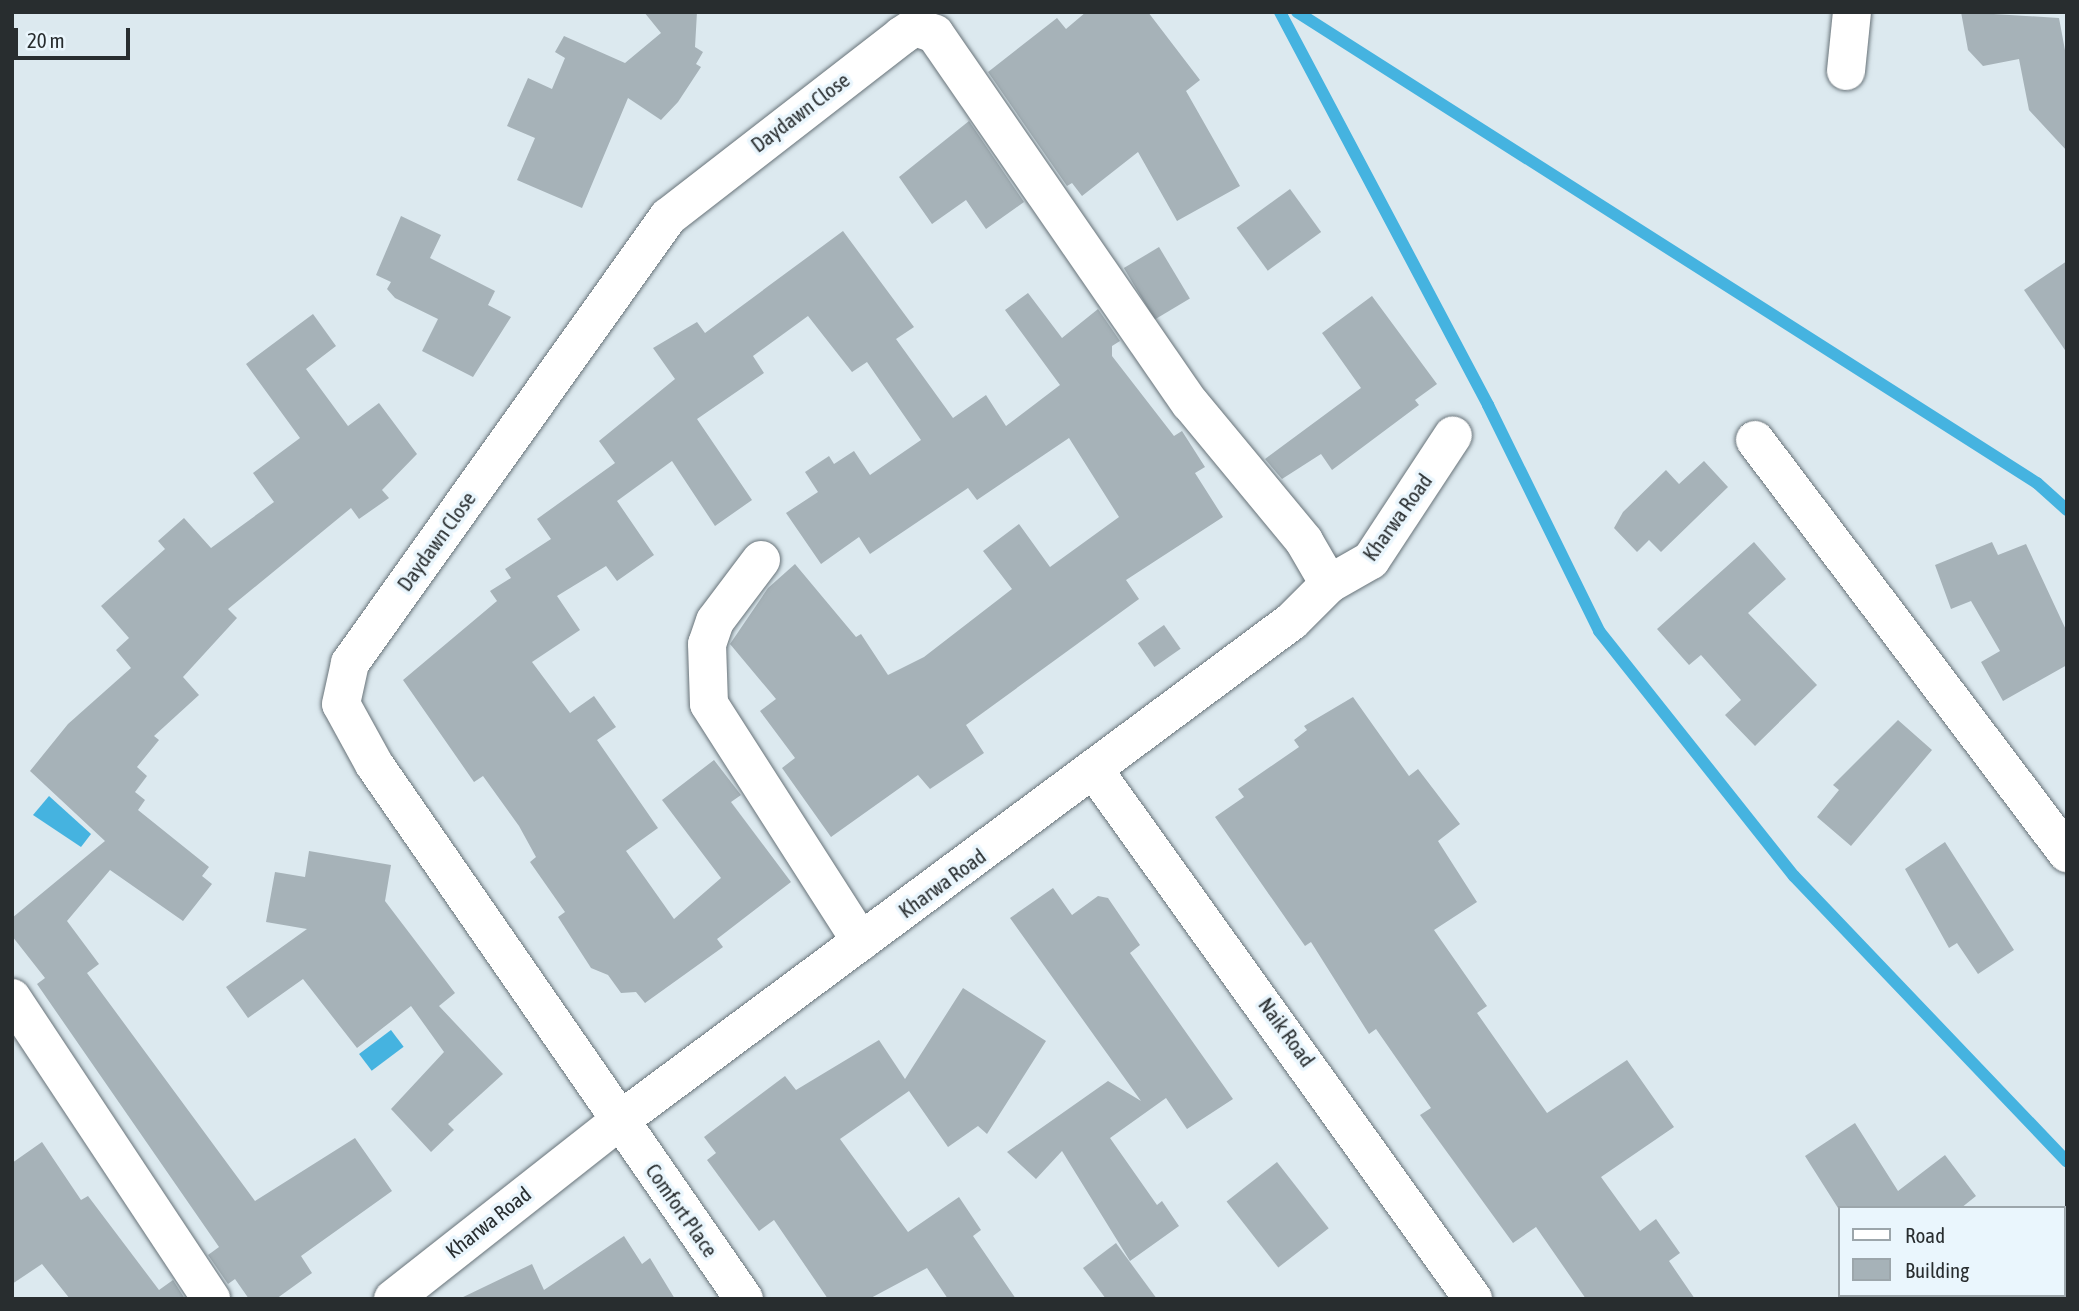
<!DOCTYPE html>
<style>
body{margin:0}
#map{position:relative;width:2079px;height:1311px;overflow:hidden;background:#dce9ef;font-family:"Asap Condensed",sans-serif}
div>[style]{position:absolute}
.water>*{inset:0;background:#45b3e0;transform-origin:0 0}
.stream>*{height:12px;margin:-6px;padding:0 6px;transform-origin:6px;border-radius:6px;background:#45b3e0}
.building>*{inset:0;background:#a6b2b8;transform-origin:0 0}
.roads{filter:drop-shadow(0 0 2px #687379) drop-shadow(0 0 2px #687379)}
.minor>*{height:38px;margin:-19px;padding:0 19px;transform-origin:19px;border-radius:19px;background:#fff}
span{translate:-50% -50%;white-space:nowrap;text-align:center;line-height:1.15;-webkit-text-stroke:7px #eaf6fd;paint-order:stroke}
.street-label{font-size:21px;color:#282d2f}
.frame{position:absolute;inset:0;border:14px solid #282d2f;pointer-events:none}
.legend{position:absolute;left:1838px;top:1206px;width:228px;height:91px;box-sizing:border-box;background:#eaf6fd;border:2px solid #9ca6ab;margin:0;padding:9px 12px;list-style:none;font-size:21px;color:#282d2f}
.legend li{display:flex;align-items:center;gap:14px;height:35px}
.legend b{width:35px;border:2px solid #9ca6ab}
.scale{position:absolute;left:14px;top:28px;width:116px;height:32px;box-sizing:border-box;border:4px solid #282d2f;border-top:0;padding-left:9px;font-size:21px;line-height:24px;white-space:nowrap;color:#282d2f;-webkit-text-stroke:5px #eaf6fd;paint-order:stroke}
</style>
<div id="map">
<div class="water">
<i style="clip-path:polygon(49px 796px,91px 834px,81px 847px,33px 815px)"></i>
<i style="left:391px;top:1030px;width:21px;height:40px;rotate:53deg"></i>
</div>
<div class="stream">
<i style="left:1280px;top:12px;width:445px;rotate:62.1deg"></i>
<i style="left:1488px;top:405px;width:252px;rotate:63.8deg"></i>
<i style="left:1599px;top:631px;width:313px;rotate:51.5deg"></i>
<i style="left:1794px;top:876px;width:395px;rotate:46.3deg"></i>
<i style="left:1297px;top:12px;width:877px;rotate:32.48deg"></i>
<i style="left:2037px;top:483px;width:40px;rotate:42deg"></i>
</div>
<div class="building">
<i style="clip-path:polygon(644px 12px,697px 12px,695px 47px,703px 52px,696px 64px,701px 67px,678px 102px,661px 120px,628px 98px,582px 208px,517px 180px,535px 138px,507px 126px,528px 78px,552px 89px,565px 58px,555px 52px,564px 36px,625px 63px,661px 33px)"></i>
<i style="clip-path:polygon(1086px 12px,1148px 12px,1200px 80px,1186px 91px,1240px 186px,1177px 221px,1138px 152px,1082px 196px,1072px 183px,1067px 186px,988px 72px,1057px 18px,1066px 29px)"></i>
<i style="clip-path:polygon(1961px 12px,2059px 18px,2067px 61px,2067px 151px,2029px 110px,2019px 59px,1983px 66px,1968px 50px)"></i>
<i style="clip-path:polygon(969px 121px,1024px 202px,986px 229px,966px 200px,932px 224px,899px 177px)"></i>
<i style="left:1290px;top:189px;width:53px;height:66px;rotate:54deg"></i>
<i style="clip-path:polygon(401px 216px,441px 235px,430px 258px,495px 291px,488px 305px,511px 317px,473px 377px,422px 351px,438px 319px,395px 298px,387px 289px,391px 282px,376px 275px)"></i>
<i style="clip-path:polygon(843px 231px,914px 327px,896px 339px,953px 418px,986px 395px,1006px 426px,1060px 385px,1005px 310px,1028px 293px,1062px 338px,1098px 309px,1120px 341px,1112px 346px,1112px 356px,1174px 436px,1182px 431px,1205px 467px,1195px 473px,1223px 517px,1126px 580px,1139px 599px,966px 725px,984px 753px,930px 789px,918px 775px,831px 837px,782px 768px,795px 758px,760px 711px,776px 699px,730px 644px,768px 588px,795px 564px,856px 637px,861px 634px,888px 675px,924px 657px,1012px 589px,983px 551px,1019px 524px,1050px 567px,1119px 517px,1069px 438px,977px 500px,968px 488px,870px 554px,859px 537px,821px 564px,786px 513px,818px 492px,805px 472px,829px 456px,834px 464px,854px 451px,870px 475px,921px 440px,867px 362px,852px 372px,808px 316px,753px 356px,764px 373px,697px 419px,752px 500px,715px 526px,672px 461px,617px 501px,654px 555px,617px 581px,606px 566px,557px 596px,580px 630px,532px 662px,570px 713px,594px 696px,616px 727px,597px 740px,658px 828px,626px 851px,674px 919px,721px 878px,662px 800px,714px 760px,741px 795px,731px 802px,791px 882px,717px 939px,723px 947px,645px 1003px,636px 992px,621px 993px,608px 975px,591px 968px,558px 917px,565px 912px,530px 862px,536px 857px,519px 826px,483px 776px,474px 782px,403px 680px,497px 601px,490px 591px,511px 578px,505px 569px,551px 539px,537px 519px,615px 463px,599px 441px,675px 379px,653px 348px,697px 322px,705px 333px)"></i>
<i style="left:1159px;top:247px;width:60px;height:41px;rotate:59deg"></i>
<i style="clip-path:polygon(2067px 261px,2067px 353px,2024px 290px)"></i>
<i style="clip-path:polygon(1372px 296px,1437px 384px,1415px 400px,1419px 405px,1332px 470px,1321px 454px,1282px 479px,1265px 459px,1361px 388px,1322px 333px)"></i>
<i style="clip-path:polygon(313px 314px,336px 346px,306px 369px,348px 426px,379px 403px,417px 454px,382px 490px,389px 498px,359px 519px,351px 508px,228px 609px,237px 618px,183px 677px,199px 695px,154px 736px,159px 740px,137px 767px,147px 776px,135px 792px,145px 800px,138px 810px,209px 867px,202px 876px,212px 884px,183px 921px,110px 870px,67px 921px,99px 964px,87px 973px,255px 1201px,355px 1138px,392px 1191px,301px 1256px,312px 1273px,276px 1299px,249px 1299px,235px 1279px,228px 1284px,208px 1255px,219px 1247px,37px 984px,45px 978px,12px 936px,12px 918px,105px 841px,30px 771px,68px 724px,131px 668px,116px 650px,129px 638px,101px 606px,165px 549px,158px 541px,184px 518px,211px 548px,274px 502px,253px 473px,300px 438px,246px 364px)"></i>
<i style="clip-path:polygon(1704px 461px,1728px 487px,1661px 552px,1649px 540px,1637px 552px,1614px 528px,1623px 512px,1666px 470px,1679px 484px)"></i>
<i style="clip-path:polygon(1754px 542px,1786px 579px,1748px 613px,1817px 685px,1755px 746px,1725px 715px,1741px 700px,1701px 655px,1689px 665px,1657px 629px)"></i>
<i style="clip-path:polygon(1992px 542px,1998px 555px,2026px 544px,2067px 632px,2067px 665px,2003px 701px,1981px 662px,2000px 651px,1971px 601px,1951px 609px,1935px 565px)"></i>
<i style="left:1164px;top:625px;width:29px;height:32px;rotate:55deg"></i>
<i style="clip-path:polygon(1353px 697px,1409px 776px,1418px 769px,1460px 824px,1438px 841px,1477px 902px,1434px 930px,1487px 1006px,1477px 1013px,1547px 1113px,1627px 1060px,1674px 1127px,1601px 1177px,1640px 1231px,1656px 1219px,1680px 1253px,1669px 1261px,1695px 1299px,1586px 1299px,1536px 1227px,1513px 1243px,1420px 1115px,1431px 1108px,1376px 1029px,1369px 1034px,1311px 942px,1305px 946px,1215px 817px,1244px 797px,1238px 789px,1299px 747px,1294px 740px,1307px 730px,1304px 726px)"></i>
<i style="clip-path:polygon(1898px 720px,1932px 750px,1851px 846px,1817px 817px,1839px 790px,1833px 785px)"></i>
<i style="clip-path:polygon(1945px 842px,2014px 950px,1978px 974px,1957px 943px,1949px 948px,1905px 869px)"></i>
<i style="clip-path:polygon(309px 851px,391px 865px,385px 901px,455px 993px,439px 1006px,503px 1074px,448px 1124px,454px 1130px,431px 1152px,391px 1109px,444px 1052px,411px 1006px,357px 1048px,303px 979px,248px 1018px,226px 987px,307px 929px,266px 922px,275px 872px,305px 877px)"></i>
<i style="clip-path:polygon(1053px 888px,1072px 915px,1098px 896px,1108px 898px,1140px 945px,1130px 953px,1233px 1099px,1187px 1129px,1166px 1098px,1110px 1138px,1157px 1205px,1162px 1201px,1179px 1226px,1130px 1261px,1062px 1151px,1036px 1179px,1007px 1152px,1108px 1081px,1141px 1101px,1010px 918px)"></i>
<i style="clip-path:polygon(963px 988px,1046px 1041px,987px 1134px,978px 1126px,948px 1147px,909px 1091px,840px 1139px,908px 1232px,959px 1197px,981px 1230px,973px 1236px,1016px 1299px,948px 1299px,927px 1268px,869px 1299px,828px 1299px,774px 1220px,759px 1231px,707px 1160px,716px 1153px,704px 1137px,785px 1076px,796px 1090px,879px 1040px,905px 1079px)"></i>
<i style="clip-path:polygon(1855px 1123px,1898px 1191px,1945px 1155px,1976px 1196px,1961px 1208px,1838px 1208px,1805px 1156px)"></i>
<i style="clip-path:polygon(42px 1142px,81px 1200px,88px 1196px,159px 1290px,173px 1280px,185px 1299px,70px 1299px,42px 1264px,12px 1284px,12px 1163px)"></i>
<i style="left:1277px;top:1162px;width:84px;height:64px;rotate:52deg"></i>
<i style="clip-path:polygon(624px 1236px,642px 1264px,650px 1258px,675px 1299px,459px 1299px,532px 1264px,544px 1290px)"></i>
<i style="clip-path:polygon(1116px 1243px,1157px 1299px,1106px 1299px,1083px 1268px)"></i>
</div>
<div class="roads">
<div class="minor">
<i style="left:1846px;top:71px;width:59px;rotate:-84.2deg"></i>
<i style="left:1755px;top:440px;width:518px;rotate:52.93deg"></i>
<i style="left:761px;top:560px;width:76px;rotate:127deg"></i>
<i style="left:715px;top:621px;width:24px;rotate:109deg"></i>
<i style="left:707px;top:644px;width:60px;rotate:88.1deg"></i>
<i style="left:709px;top:704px;width:282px;rotate:57.4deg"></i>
<i style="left:1094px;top:770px;width:651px;rotate:54.38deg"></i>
<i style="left:12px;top:998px;width:361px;rotate:56.5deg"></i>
<i style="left:393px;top:1299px;width:288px;rotate:-38.2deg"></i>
<i style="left:619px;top:1121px;width:838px;rotate:-36.61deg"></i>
<i style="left:1292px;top:621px;width:52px;rotate:-45deg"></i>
<i style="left:1329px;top:584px;width:48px;rotate:-29.7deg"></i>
<i style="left:1371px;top:560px;width:149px;rotate:-56.7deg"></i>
<i style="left:744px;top:1299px;width:650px;rotate:-124.67deg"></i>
<i style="left:374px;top:764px;width:68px;rotate:-118.8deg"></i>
<i style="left:341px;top:704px;width:42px;rotate:-77.6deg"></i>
<i style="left:350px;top:663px;width:548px;rotate:-54.51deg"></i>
<i style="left:668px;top:217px;width:295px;rotate:-37.8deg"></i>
<i style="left:901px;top:36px;width:17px;rotate:-33deg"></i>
<i style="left:915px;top:27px;width:21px;rotate:19deg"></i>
<i style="left:935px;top:34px;width:449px;rotate:55.4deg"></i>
<i style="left:1190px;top:403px;width:179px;rotate:50.4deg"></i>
<i style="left:1304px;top:541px;width:50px;rotate:59.8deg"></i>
</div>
</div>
<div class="street-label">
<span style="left:800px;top:112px;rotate:-37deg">Daydawn Close</span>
<span style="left:1397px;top:517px;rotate:-54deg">Kharwa Road</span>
<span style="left:436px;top:541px;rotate:-54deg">Daydawn Close</span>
<span style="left:942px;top:883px;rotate:-36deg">Kharwa Road</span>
<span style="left:1287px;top:1032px;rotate:54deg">Naik Road</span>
<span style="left:682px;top:1210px;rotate:55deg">Comfort Place</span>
<span style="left:488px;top:1222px;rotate:-38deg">Kharwa Road</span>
</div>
<div class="frame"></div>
<ul class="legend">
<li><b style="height:9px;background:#fff"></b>Road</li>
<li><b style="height:19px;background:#a6b2b8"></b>Building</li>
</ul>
<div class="scale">20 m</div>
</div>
